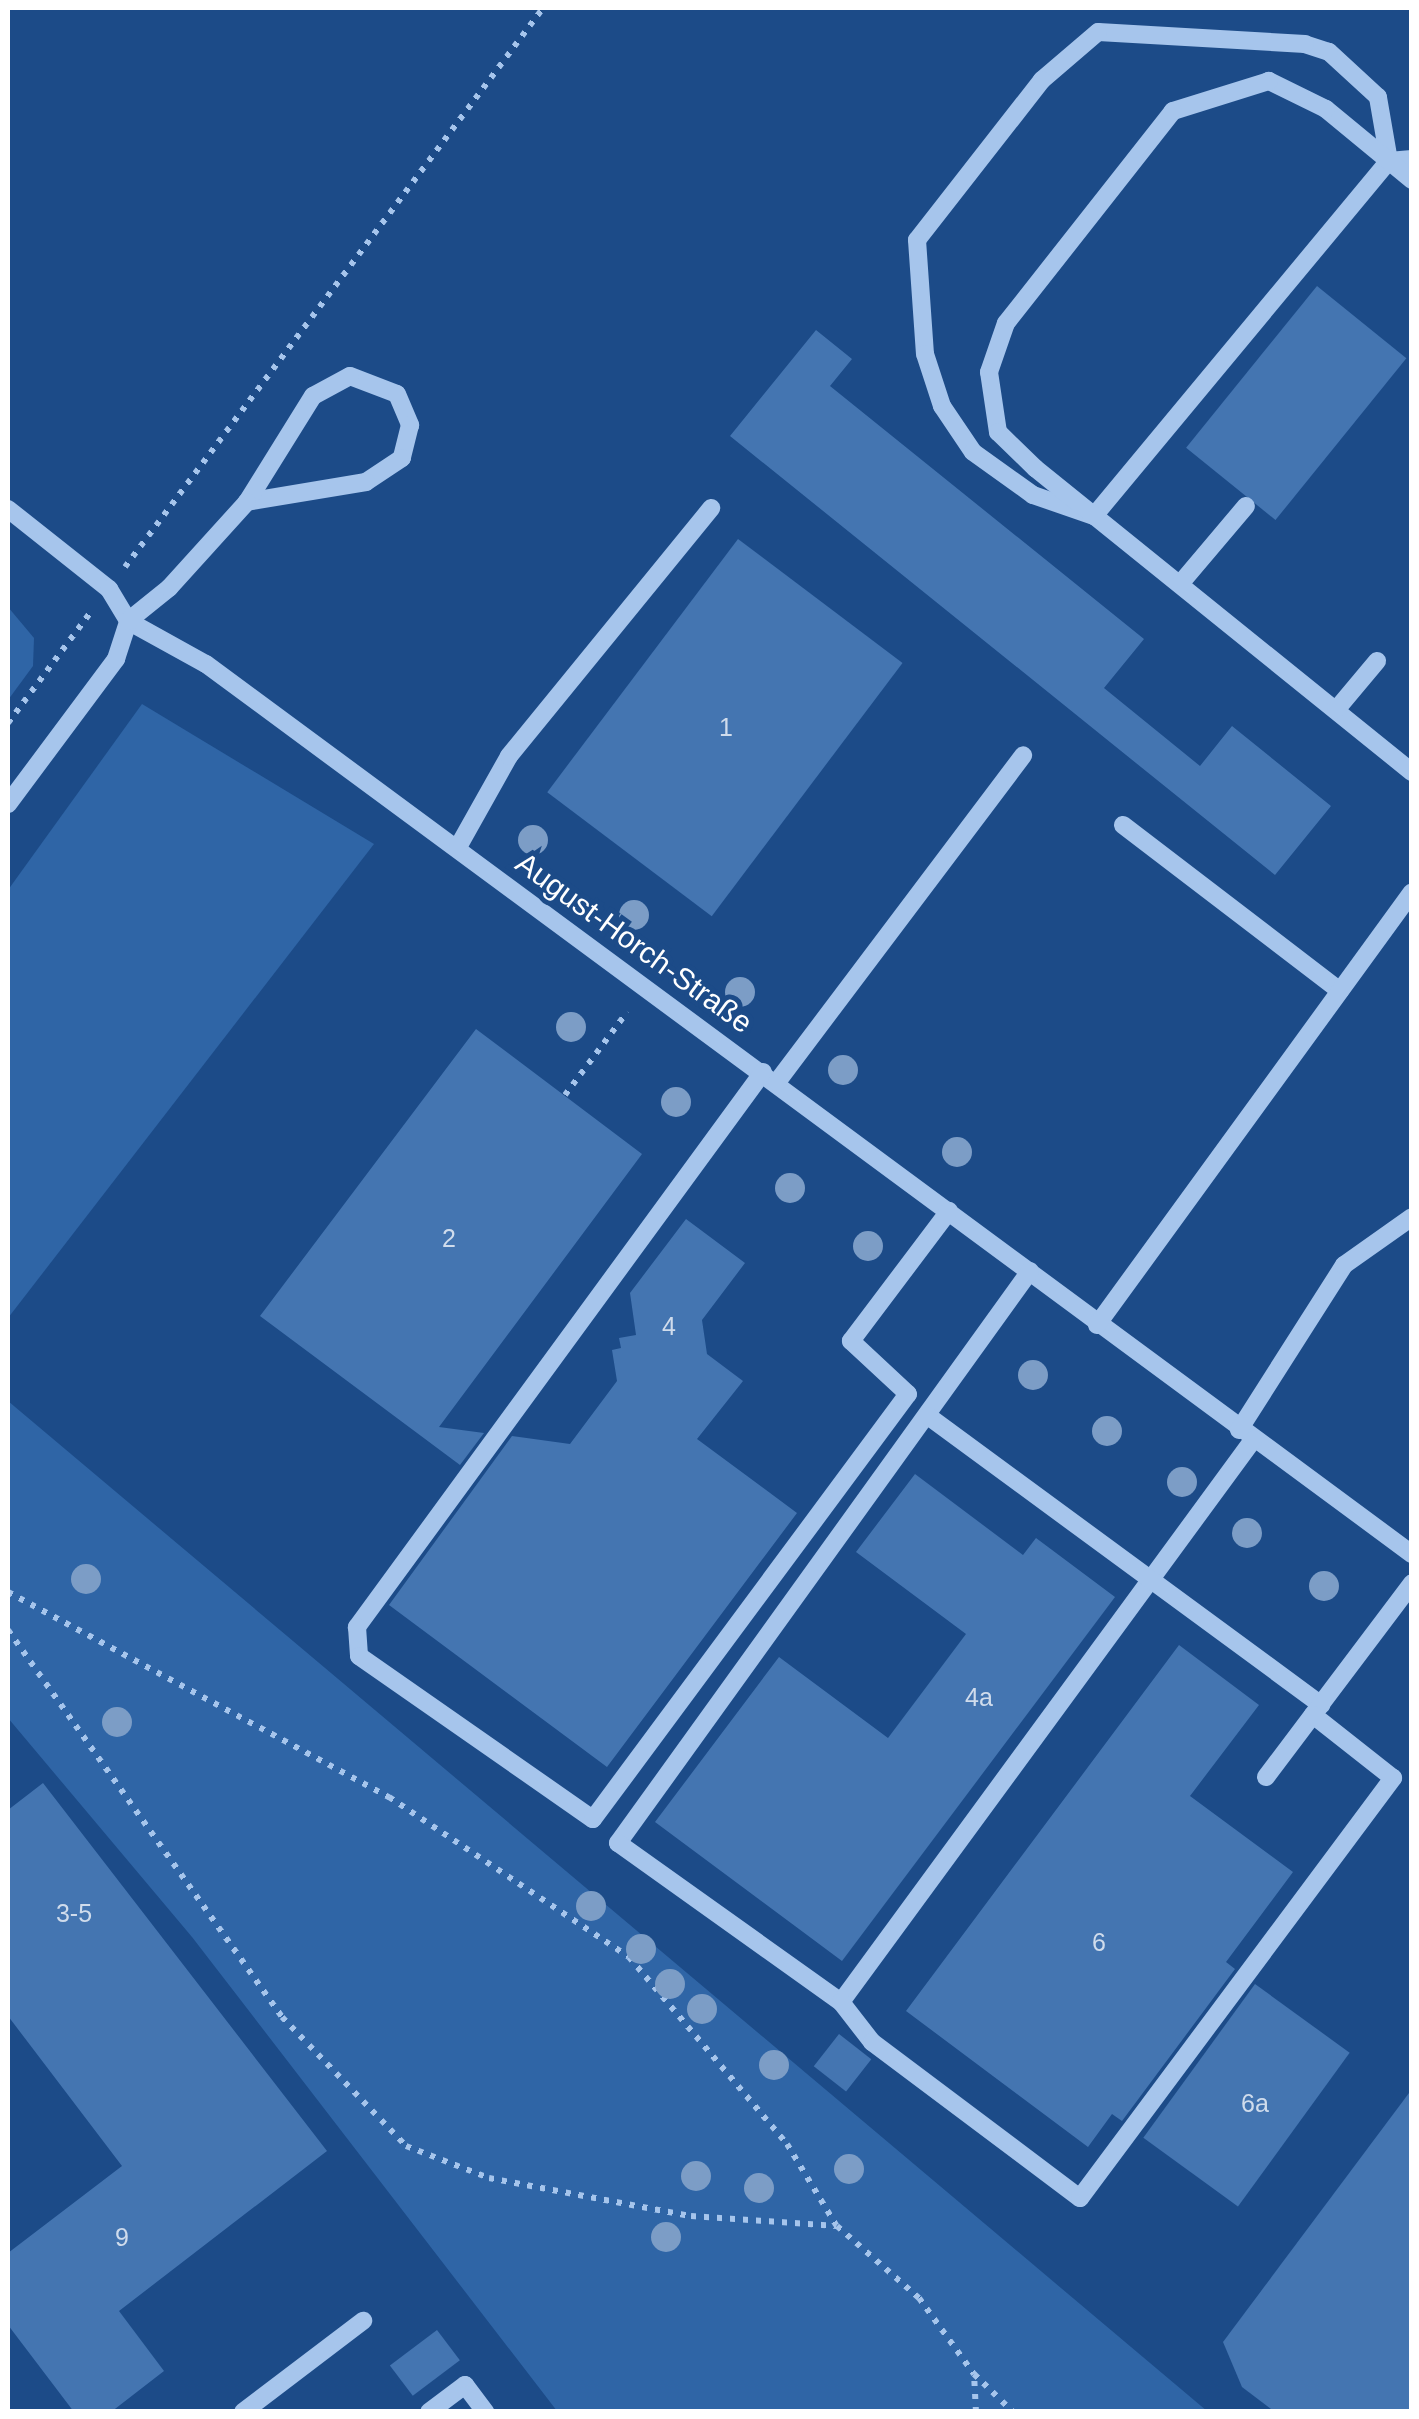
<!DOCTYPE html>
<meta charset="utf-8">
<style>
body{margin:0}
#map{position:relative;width:1419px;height:2419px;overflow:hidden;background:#1c4b88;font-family:Helvetica,sans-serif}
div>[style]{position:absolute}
.green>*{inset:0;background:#2f65a6}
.building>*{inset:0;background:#4475b1;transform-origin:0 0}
.path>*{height:6px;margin-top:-3px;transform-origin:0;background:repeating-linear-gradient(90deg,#a6c5ec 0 5px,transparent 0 13px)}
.minor>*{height:18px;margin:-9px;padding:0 9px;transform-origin:9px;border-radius:9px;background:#a6c5ec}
.trees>*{width:30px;height:30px;margin:-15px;border-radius:50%;background:#7c9dc6}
span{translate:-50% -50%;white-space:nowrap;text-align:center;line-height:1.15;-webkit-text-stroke:10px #1c4b88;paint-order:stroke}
.number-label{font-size:25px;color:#d0dcec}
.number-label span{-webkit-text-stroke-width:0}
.street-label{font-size:30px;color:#fff}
.frame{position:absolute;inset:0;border:10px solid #fff;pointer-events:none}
</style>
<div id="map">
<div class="green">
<i style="clip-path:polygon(8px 607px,34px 638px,33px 666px,8px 700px)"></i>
<i style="clip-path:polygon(142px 704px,374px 844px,8px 1318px,8px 890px)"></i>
<i style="clip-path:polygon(8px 1401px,293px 1641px,1207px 2411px,557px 2411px,192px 1937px,8px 1718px)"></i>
</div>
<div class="building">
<i style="left:1317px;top:286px;width:115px;height:208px;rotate:39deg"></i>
<i style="clip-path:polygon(816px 330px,852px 359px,830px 386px,1144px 639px,1104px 688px,1200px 766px,1232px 726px,1331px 806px,1275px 875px,730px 436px)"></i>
<i style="left:738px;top:539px;width:206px;height:317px;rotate:37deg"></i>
<i style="clip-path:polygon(476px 1029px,642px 1154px,439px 1427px,484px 1433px,460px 1465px,260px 1316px)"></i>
<i style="clip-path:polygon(686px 1219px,745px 1263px,702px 1320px,707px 1354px,743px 1381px,697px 1439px,797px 1513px,607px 1767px,389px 1605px,512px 1436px,570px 1444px,617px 1381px,612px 1350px,621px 1348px,619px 1338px,636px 1335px,630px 1293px)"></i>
<i style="clip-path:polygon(915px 1474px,1023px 1555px,1036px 1538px,1115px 1597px,842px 1961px,655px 1822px,779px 1657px,888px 1738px,966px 1634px,856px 1552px)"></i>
<i style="clip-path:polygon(1179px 1645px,1259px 1705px,1190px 1796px,1293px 1872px,1226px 1962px,1235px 1969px,1122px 2121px,1112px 2114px,1088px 2147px,906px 2011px)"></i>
<i style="clip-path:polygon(43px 1783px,327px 2151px,119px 2311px,164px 2371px,111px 2412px,74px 2412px,8px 2325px,8px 2253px,122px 2166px,8px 2016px,8px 1810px)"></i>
<i style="left:1255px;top:1984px;width:117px;height:190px;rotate:36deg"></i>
<i style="left:839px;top:2034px;width:41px;height:41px;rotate:38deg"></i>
<i style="clip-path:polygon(1412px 2089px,1412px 2412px,1275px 2412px,1242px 2387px,1223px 2342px)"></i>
<i style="left:437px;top:2330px;width:38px;height:59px;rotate:53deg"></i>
</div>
<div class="path">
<i style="left:125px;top:567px;width:698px;rotate:-53.21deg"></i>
<i style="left:8px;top:723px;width:137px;rotate:-53.3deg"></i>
<i style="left:565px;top:1095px;width:104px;rotate:-53.2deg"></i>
<i style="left:8px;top:1592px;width:433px;rotate:28.3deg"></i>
<i style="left:389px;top:1797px;width:288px;rotate:33.7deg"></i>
<i style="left:629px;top:1957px;width:245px;rotate:49.8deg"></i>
<i style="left:787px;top:2144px;width:95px;rotate:58.8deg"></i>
<i style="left:8px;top:1630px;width:474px;rotate:54.7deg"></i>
<i style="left:282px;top:2017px;width:179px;rotate:46.1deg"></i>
<i style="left:406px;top:2146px;width:89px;rotate:21.1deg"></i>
<i style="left:489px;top:2178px;width:206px;rotate:10.7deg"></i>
<i style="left:691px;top:2216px;width:146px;rotate:3.9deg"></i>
<i style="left:837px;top:2226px;width:109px;rotate:41.3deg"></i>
<i style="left:919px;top:2298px;width:94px;rotate:54.1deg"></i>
<i style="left:976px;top:2412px;width:38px;rotate:-93deg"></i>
<i style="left:974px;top:2374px;width:54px;rotate:44.3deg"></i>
</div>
<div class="minor">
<i style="left:1389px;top:161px;width:65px;rotate:-99.8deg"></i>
<i style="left:1378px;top:97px;width:67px;rotate:-137.4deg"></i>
<i style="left:1329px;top:52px;width:25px;rotate:-162deg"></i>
<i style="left:1305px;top:44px;width:207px;rotate:-176.7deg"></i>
<i style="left:1098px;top:32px;width:74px;rotate:139.4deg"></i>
<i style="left:1042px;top:80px;width:203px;rotate:128deg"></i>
<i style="left:917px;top:240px;width:114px;rotate:86deg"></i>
<i style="left:925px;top:354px;width:55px;rotate:71.9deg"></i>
<i style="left:942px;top:406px;width:55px;rotate:56deg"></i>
<i style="left:973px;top:452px;width:74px;rotate:35.6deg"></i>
<i style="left:1033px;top:495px;width:65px;rotate:19deg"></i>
<i style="left:1094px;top:516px;width:462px;rotate:-50.3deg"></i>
<i style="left:1389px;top:161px;width:23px;rotate:-5deg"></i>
<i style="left:1412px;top:180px;width:112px;rotate:-140.5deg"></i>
<i style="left:1326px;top:109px;width:64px;rotate:-153.8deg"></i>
<i style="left:1269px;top:81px;width:101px;rotate:162.6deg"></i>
<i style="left:1173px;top:111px;width:270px;rotate:128.2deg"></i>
<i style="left:1006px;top:323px;width:52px;rotate:109.1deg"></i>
<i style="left:989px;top:372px;width:61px;rotate:81.5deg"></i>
<i style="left:998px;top:432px;width:52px;rotate:44.2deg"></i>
<i style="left:1035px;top:468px;width:484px;rotate:38.9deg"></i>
<i style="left:350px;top:376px;width:50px;rotate:21deg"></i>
<i style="left:397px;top:394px;width:34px;rotate:67deg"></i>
<i style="left:410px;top:425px;width:34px;rotate:104deg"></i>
<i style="left:402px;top:458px;width:43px;rotate:146.3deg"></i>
<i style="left:366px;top:482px;width:121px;rotate:170.5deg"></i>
<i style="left:247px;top:502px;width:125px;rotate:-58.1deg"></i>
<i style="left:313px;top:396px;width:42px;rotate:-28.4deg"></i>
<i style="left:8px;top:509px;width:129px;rotate:38.4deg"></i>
<i style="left:109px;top:589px;width:37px;rotate:59deg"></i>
<i style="left:1180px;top:584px;width:102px;rotate:-49.8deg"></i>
<i style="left:128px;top:621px;width:89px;rotate:28.9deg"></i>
<i style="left:206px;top:664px;width:1499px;rotate:36.43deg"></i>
<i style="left:1336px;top:710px;width:64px;rotate:-50.1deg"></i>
<i style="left:8px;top:804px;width:181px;rotate:-53.3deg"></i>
<i style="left:116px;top:659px;width:40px;rotate:-72deg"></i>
<i style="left:128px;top:621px;width:53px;rotate:-38.8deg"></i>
<i style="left:169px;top:588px;width:116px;rotate:-47.8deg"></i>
<i style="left:1123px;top:825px;width:273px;rotate:37.4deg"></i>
<i style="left:458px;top:847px;width:104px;rotate:-60.7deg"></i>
<i style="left:509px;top:756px;width:320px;rotate:-50.8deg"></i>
<i style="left:763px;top:1072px;width:688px;rotate:126.19deg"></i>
<i style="left:357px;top:1627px;width:29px;rotate:86deg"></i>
<i style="left:359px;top:1656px;width:285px;rotate:34.9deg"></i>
<i style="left:593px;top:1819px;width:529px;rotate:-53.46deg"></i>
<i style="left:908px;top:1394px;width:78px;rotate:-137.1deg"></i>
<i style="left:851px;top:1341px;width:163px;rotate:-53deg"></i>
<i style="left:777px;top:1082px;width:409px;rotate:-53deg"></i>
<i style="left:1030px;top:1271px;width:705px;rotate:125.76deg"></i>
<i style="left:618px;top:1843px;width:274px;rotate:35.5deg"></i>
<i style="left:841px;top:2002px;width:697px;rotate:-53.76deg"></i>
<i style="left:1097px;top:1325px;width:535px;rotate:-53.96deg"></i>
<i style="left:928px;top:1416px;width:488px;rotate:36.3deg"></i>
<i style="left:1239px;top:1430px;width:196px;rotate:-57.5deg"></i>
<i style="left:1344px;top:1265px;width:83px;rotate:-35.2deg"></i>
<i style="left:1266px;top:1777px;width:243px;rotate:-53deg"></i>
<i style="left:841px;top:2002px;width:51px;rotate:52.2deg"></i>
<i style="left:872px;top:2042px;width:260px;rotate:36.9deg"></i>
<i style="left:1080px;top:2198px;width:524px;rotate:-53.31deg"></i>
<i style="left:1393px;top:1778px;width:102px;rotate:-141.8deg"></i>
<i style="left:243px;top:2412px;width:151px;rotate:-37.2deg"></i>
<i style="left:429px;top:2412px;width:45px;rotate:-36.9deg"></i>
<i style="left:465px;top:2385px;width:34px;rotate:53deg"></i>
</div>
<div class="trees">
<i style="left:533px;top:840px"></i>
<i style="left:634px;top:915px"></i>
<i style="left:740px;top:992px"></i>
<i style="left:571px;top:1027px"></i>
<i style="left:843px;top:1070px"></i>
<i style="left:676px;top:1102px"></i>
<i style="left:957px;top:1152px"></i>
<i style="left:790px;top:1188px"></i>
<i style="left:868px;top:1246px"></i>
<i style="left:1033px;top:1375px"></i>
<i style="left:1107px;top:1431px"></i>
<i style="left:1182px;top:1482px"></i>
<i style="left:1247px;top:1533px"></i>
<i style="left:86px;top:1579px"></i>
<i style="left:1324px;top:1586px"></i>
<i style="left:117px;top:1722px"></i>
<i style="left:591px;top:1906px"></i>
<i style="left:641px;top:1949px"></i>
<i style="left:670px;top:1984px"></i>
<i style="left:702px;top:2009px"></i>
<i style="left:774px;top:2065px"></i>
<i style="left:849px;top:2169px"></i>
<i style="left:696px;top:2176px"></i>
<i style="left:759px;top:2188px"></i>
<i style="left:666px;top:2237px"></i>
</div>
<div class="number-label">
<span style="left:726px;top:727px">1</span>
<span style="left:449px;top:1238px">2</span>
<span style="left:669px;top:1326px">4</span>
<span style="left:979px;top:1697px">4a</span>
<span style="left:74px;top:1913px">3-5</span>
<span style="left:1099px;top:1942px">6</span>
<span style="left:1255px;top:2103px">6a</span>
<span style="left:122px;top:2237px">9</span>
</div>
<div class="street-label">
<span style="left:634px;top:943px;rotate:36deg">August-Horch-Straße</span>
</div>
<div class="frame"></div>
</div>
